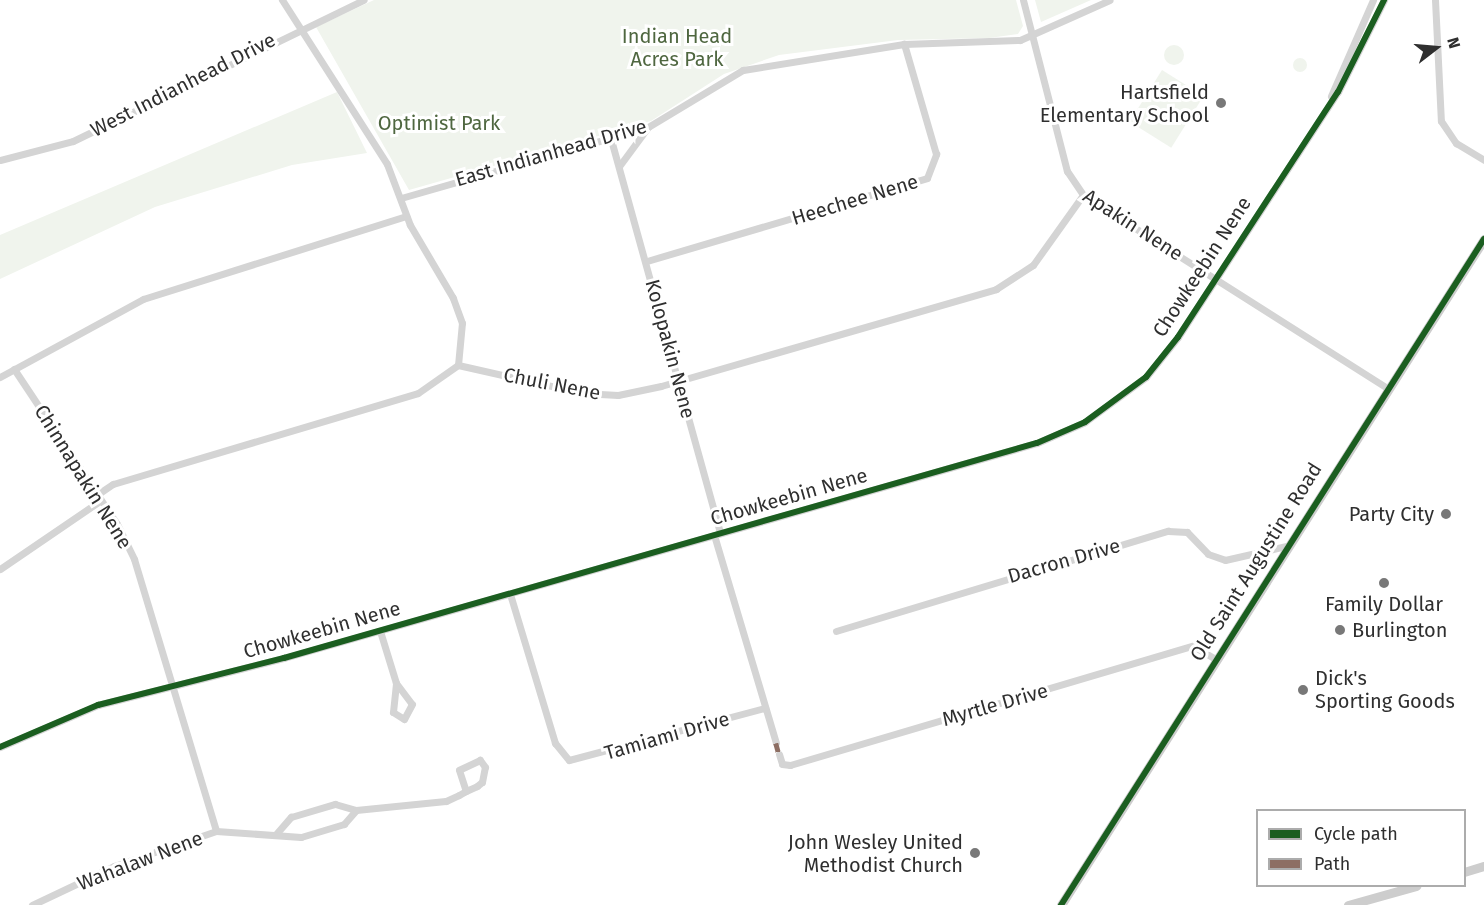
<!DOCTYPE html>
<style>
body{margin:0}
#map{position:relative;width:1484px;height:905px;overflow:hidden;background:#fff;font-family:"Fira Sans",sans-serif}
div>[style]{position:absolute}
.green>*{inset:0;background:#f0f4ed;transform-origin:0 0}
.round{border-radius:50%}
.street>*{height:7px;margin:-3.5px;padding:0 3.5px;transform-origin:3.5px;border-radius:3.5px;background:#d4d4d4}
.secondary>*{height:9px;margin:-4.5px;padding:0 4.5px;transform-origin:4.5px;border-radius:4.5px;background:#cdcdcd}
.quiet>*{height:4.5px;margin-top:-2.25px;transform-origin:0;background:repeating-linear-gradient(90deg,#8d6e63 0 9px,transparent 0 13.5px)}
.cycleway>*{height:6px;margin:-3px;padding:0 3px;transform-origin:3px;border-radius:3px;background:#1b5e20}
.dots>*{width:16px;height:16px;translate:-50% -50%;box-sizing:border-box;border:3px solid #fff;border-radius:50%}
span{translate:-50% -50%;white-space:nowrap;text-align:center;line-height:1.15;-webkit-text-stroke:6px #fff;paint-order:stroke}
.park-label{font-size:20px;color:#4f6740}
.street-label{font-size:20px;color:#2f2f2f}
.poi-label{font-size:20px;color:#2f2f2f}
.right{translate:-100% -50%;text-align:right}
.left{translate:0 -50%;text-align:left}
.legend{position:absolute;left:1256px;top:809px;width:210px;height:78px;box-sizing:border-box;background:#fff;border:2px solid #acacac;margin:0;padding:8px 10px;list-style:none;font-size:18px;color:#2f2f2f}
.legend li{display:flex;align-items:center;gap:12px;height:30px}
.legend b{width:30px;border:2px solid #acacac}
.north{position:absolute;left:1406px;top:18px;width:60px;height:60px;-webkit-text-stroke:4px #fff;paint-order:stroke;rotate:74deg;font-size:16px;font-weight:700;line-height:24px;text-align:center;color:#2f2f2f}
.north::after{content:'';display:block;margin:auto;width:21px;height:27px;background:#2f2f2f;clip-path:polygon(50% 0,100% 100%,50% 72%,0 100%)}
</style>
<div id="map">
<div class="green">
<i style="clip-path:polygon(374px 0,1016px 0,1023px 26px,1018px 34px,989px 38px,898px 40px,779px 55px,724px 74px,651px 121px,409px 190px,316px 27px)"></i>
<i style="clip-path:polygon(1035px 0,1091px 0,1041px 22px)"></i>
<i class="round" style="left:1164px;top:45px;width:20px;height:20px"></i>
<i class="round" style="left:1293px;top:58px;width:14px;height:14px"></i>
<i style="left:1162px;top:70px;width:49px;height:61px;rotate:32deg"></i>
<i style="clip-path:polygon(337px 92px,367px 153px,292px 165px,155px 207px,0 279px,0 235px)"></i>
</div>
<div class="street">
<i style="left:1023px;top:0;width:177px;rotate:75.6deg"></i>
<i style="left:1067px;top:171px;width:29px;rotate:56deg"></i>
<i style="left:1083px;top:195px;width:359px;rotate:32.4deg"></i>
<i style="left:1435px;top:0;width:121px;rotate:87.2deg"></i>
<i style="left:1441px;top:121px;width:27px;rotate:56deg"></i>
<i style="left:1456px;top:143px;width:33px;rotate:31deg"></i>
<i style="left:1331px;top:96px;width:105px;rotate:-66.4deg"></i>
<i style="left:610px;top:136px;width:412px;rotate:74.5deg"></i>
<i style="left:0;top:160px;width:75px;rotate:-14.6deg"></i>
<i style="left:73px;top:141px;width:323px;rotate:-25.9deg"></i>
<i style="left:620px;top:165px;width:47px;rotate:-53.6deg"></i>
<i style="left:401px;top:198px;width:257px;rotate:-16deg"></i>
<i style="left:648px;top:127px;width:111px;rotate:-31deg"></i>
<i style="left:743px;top:70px;width:163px;rotate:-9.2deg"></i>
<i style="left:904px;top:44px;width:116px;rotate:-2deg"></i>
<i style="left:1020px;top:40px;width:98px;rotate:-24deg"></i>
<i style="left:647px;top:261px;width:292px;rotate:-16.5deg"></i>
<i style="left:927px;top:178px;width:26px;rotate:-69deg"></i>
<i style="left:936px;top:154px;width:115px;rotate:-106.2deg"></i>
<i style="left:458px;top:365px;width:127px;rotate:12.7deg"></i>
<i style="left:582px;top:393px;width:36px;rotate:3deg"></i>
<i style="left:618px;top:395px;width:44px;rotate:-11.8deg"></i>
<i style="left:661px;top:386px;width:349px;rotate:-16.1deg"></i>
<i style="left:996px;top:289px;width:44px;rotate:-33deg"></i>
<i style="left:1033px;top:265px;width:86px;rotate:-54.5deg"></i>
<i style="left:14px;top:369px;width:186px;rotate:56.4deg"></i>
<i style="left:117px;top:524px;width:39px;rotate:64deg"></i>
<i style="left:134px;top:559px;width:284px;rotate:73.2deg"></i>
<i style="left:0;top:377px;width:163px;rotate:-28.6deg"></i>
<i style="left:143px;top:299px;width:276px;rotate:-17.5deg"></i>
<i style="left:98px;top:494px;width:18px;rotate:-34deg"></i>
<i style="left:113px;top:484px;width:318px;rotate:-16.6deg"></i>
<i style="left:418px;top:393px;width:49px;rotate:-35deg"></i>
<i style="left:458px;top:365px;width:42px;rotate:-84.6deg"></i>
<i style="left:462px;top:323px;width:27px;rotate:-110deg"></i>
<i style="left:453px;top:298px;width:85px;rotate:-120.5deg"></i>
<i style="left:410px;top:225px;width:65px;rotate:-110.7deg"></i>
<i style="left:387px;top:164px;width:195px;rotate:-122.6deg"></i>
<i style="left:714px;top:535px;width:217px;rotate:73.4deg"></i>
<i style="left:0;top:569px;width:122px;rotate:-34.3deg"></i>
<i style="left:510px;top:594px;width:156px;rotate:73.2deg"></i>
<i style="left:555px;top:743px;width:22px;rotate:51deg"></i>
<i style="left:569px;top:760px;width:203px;rotate:-14.9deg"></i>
<i style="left:380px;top:631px;width:54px;rotate:72.9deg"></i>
<i style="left:836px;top:631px;width:347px;rotate:-16.8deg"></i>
<i style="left:1168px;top:531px;width:19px;rotate:3deg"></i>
<i style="left:1187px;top:532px;width:30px;rotate:46deg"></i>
<i style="left:1208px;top:554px;width:18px;rotate:19deg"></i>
<i style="left:1225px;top:560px;width:63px;rotate:-12.9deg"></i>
<i style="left:396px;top:683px;width:26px;rotate:53deg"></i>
<i style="left:412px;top:704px;width:17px;rotate:118deg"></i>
<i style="left:404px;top:719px;width:13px;rotate:-148deg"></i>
<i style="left:393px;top:712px;width:29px;rotate:-84deg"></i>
<i style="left:0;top:747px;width:107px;rotate:-23.2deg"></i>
<i style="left:98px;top:705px;width:192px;rotate:-14.2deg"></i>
<i style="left:284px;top:658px;width:783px;rotate:-15.94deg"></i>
<i style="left:1037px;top:443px;width:52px;rotate:-23.6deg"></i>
<i style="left:1085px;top:422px;width:76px;rotate:-36.4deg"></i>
<i style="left:1146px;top:377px;width:51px;rotate:-51.3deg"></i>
<i style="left:1178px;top:337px;width:293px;rotate:-56.9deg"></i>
<i style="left:1338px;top:92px;width:103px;rotate:-63.4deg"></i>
<i style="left:779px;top:754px;width:10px;rotate:73deg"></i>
<i style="left:782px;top:764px;width:8px;rotate:7deg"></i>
<i style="left:790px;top:765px;width:420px;rotate:-16.5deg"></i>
<i style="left:1193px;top:646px;width:24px;rotate:30deg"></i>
<i style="left:276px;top:834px;width:23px;rotate:-49deg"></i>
<i style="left:291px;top:817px;width:46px;rotate:-16.5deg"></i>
<i style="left:335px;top:804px;width:22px;rotate:16deg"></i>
<i style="left:356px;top:810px;width:90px;rotate:-5.7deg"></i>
<i style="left:446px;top:801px;width:14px;rotate:-25deg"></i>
<i style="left:459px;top:795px;width:8px;rotate:-30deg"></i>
<i style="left:466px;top:791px;width:12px;rotate:-24deg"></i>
<i style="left:477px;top:786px;width:6px;rotate:-39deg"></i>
<i style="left:482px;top:782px;width:15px;rotate:-79deg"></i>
<i style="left:485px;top:767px;width:9px;rotate:-126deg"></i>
<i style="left:480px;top:760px;width:23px;rotate:155deg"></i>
<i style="left:459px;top:770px;width:22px;rotate:72deg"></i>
<i style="left:32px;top:905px;width:91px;rotate:-25.4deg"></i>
<i style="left:114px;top:866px;width:108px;rotate:-18.9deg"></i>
<i style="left:216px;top:831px;width:85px;rotate:4deg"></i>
<i style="left:301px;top:837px;width:45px;rotate:-16.8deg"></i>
<i style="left:344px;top:824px;width:18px;rotate:-49deg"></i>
</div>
<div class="secondary">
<i style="left:1464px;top:872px;width:21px;rotate:-17deg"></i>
<i style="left:1061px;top:905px;width:789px;rotate:-57.58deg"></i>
<i style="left:1348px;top:905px;width:71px;rotate:-15.6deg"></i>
</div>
<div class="quiet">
<i style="left:776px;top:743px;width:11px;rotate:75deg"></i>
</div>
<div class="cycleway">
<i style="left:0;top:747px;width:107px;rotate:-23.2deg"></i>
<i style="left:98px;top:705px;width:192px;rotate:-14.2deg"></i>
<i style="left:284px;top:658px;width:783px;rotate:-15.94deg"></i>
<i style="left:1037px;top:443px;width:52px;rotate:-23.6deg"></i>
<i style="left:1085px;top:422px;width:76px;rotate:-36.4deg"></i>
<i style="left:1146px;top:377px;width:51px;rotate:-51.3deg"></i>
<i style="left:1178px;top:337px;width:293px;rotate:-56.9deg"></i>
<i style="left:1338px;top:92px;width:103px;rotate:-63.4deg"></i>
<i style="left:1061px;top:905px;width:789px;rotate:-57.58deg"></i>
</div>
<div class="dots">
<i style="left:1221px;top:103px;background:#787878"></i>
<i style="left:1446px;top:514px;background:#787878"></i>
<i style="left:1384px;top:583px;background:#787878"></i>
<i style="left:1340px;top:630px;background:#787878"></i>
<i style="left:1303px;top:690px;background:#787878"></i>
<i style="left:975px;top:853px;background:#787878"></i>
</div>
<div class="park-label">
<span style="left:677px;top:48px">Indian Head<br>Acres Park</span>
<span style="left:439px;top:123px">Optimist Park</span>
</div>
<div class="street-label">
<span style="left:183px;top:85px;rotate:-27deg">West Indianhead Drive</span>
<span style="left:551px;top:153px;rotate:-16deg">East Indianhead Drive</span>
<span style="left:855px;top:200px;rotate:-17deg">Heechee Nene</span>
<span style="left:1133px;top:225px;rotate:33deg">Apakin Nene</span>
<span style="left:1202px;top:267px;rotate:-57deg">Chowkeebin Nene</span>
<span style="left:670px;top:349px;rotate:75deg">Kolopakin Nene</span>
<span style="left:552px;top:384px;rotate:11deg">Chuli Nene</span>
<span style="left:83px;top:477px;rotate:58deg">Chinnapakin Nene</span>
<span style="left:789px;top:497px;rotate:-16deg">Chowkeebin Nene</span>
<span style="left:1064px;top:561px;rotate:-16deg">Dacron Drive</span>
<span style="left:1256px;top:562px;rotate:-58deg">Old Saint Augustine Road</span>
<span style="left:322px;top:630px;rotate:-16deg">Chowkeebin Nene</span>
<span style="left:995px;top:705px;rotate:-16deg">Myrtle Drive</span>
<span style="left:667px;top:736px;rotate:-16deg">Tamiami Drive</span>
<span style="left:140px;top:861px;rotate:-21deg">Wahalaw Nene</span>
</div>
<div class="poi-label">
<span class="right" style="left:1209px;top:104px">Hartsfield<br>Elementary School</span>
<span class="right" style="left:1434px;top:514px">Party City</span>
<span style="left:1384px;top:604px">Family Dollar</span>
<span class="left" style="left:1352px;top:630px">Burlington</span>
<span class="left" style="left:1315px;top:690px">Dick's<br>Sporting Goods</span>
<span class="right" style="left:963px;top:854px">John Wesley United<br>Methodist Church</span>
</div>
<ul class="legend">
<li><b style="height:8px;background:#1b5e20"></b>Cycle path</li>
<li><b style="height:8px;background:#8d6e63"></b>Path</li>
</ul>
<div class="north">N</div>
</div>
